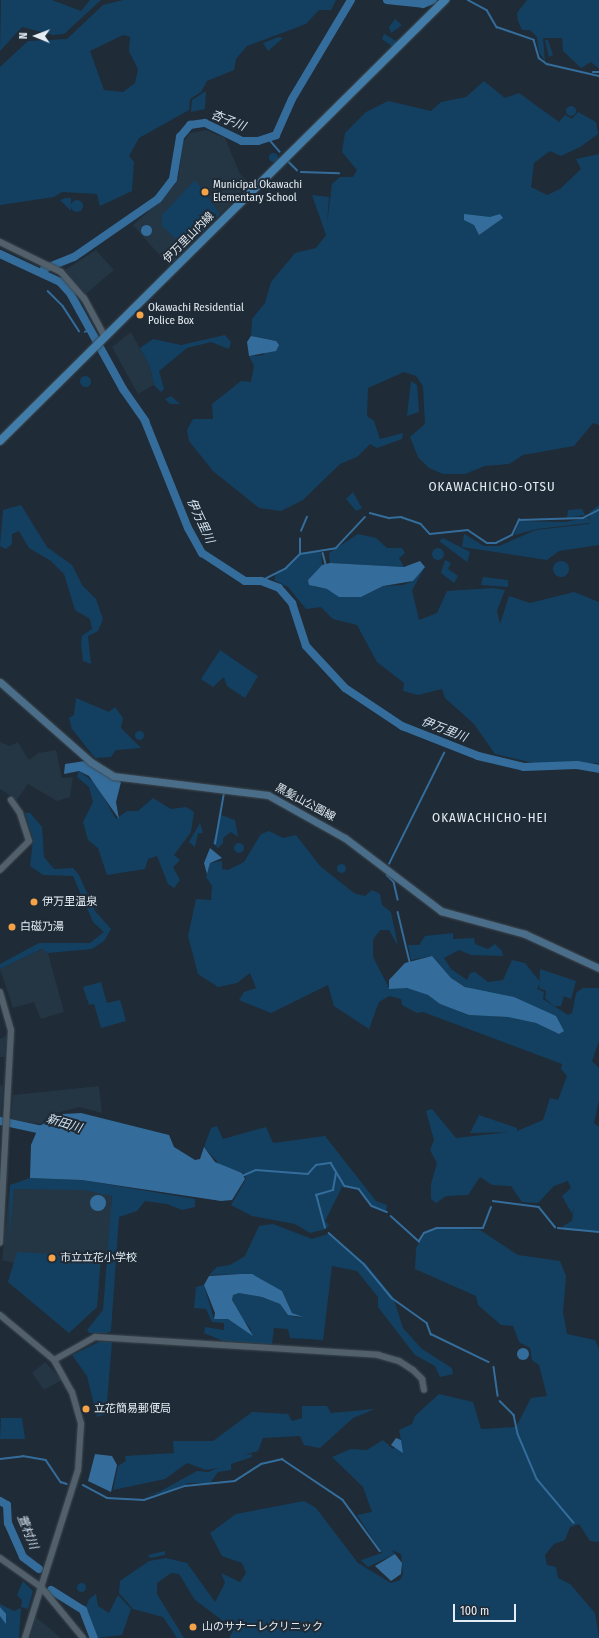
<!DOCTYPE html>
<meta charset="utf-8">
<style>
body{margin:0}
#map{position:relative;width:599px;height:1638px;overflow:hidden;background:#1f2b36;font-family:"Fira Sans Condensed","Noto Sans JP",sans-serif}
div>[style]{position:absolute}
.built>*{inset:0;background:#243544}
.green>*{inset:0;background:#134061}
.round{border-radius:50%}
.water>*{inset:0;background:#346d9b}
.stream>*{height:1.5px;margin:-0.75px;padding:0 0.75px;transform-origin:0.75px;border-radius:0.75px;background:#346d9b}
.river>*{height:8px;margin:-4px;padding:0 4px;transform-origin:4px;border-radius:4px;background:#346d9b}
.roads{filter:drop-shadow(0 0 1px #3d4850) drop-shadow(0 0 1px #3d4850)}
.tertiary>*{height:6px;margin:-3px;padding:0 3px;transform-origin:3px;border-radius:3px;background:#52606c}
.secondary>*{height:7px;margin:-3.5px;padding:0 3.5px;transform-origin:3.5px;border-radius:3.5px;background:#4a6e8a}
.primary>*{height:8px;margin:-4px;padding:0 4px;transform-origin:4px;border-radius:4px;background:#427ca9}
.dots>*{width:11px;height:11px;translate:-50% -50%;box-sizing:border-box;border:2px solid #1f2b36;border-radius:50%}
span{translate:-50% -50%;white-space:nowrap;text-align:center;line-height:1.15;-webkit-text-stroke:4px #1f2b36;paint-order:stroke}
.poi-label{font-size:11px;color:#e4ecf3}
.left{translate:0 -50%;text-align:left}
.street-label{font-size:11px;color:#e4ecf3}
.water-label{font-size:12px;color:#d5e5f2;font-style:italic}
.quarter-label{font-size:13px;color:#e4ecf3;letter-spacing:1px}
.north{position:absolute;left:16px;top:16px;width:40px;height:40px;-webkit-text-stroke:3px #1f2b36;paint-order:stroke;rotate:271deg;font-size:11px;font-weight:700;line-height:16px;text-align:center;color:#e4ecf3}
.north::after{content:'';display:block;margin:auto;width:14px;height:18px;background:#e4ecf3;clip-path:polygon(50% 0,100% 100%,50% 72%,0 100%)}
.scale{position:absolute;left:453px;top:1604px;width:63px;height:18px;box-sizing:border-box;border:2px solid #e4ecf3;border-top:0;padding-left:5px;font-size:12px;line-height:14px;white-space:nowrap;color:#e4ecf3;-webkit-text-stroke:3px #1f2b36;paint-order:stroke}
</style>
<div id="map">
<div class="built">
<i style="clip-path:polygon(206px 130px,225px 138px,240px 174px,250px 184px,169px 266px,133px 225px,161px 200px,178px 179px,183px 142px,190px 133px)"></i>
<i style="clip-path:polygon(96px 250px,114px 270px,86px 294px,65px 270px)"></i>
<i style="clip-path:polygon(131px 332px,150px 367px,154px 385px,138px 394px,112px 347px)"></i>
<i style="clip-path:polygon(0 742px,10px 746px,18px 742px,29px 760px,38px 753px,56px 750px,62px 778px,73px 777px,70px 797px,57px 801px,28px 784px,17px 800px,0 789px)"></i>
<i style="clip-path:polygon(43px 949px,48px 953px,64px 1012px,41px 1019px,34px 1002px,13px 1008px,0 969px)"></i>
<i style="clip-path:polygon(6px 1036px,5px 1057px,0 1057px,0 1039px)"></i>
<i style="clip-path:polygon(0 1085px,3px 1086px,0 1135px)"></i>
<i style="clip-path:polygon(99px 1086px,102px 1113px,79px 1107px,50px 1115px,41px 1124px,11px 1120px,13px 1095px)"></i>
<i style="clip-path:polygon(10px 1185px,84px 1187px,112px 1193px,109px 1255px,101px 1257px,97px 1307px,69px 1333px,8px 1282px,14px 1263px,2px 1260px)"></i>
<i style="clip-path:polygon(45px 1362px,62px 1380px,44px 1390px,32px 1373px)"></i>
<i style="clip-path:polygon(36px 1617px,61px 1638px,30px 1638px)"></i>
</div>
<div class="green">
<i style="clip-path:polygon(1px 0,52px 0,81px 11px,90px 0,101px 0,64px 34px,53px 35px,22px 27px,0 51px)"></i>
<i style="clip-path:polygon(evenodd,123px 0,336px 0,331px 10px,319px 10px,306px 24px,247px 46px,236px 59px,234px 70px,207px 81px,201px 92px,190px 99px,189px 110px,139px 138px,129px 156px,134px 162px,132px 191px,100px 206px,97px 194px,62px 192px,54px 197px,0 205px,0 67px,28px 41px,67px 39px,103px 5px,123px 0,123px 35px,130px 37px,129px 51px,138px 69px,135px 83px,123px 92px,104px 90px,90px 51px,123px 35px)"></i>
<i style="clip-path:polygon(527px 0,599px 0,599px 69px,591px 62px,581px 68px,563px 51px,562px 38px,543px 38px,545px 61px,539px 52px,537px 37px,530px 30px,522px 30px,518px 21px,517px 13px)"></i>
<i style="clip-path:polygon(395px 19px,402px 25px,391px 33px,389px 27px)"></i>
<i style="clip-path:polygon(384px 34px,398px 42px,393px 47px,382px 39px)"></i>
<i style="clip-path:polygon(278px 37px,283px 38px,268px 51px,263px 43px)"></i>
<i style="clip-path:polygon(545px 40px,548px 40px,553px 55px,549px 57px)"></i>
<i style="clip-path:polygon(evenodd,484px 81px,505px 98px,519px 93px,559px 122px,565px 115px,572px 119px,578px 112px,596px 122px,598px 134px,580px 147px,561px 156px,550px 151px,534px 163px,531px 187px,547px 195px,560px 189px,581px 169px,576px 159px,599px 154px,599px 425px,593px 423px,574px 446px,523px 455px,509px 464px,485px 466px,465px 474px,443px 474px,429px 468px,418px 457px,410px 437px,425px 424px,423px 386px,416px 376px,404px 372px,368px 388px,367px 416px,374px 421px,380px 439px,403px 433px,402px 439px,377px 448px,370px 444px,357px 457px,340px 464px,303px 500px,281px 511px,259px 508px,213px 471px,189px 441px,187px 430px,193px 419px,213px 419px,212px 404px,241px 381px,251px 382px,254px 366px,249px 356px,263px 355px,276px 341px,251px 336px,252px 319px,265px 303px,271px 282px,295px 253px,316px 248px,326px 235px,312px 195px,329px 197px,327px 224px,332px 184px,340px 177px,353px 177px,357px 170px,342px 152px,345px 133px,366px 112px,388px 101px,431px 111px,441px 102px,466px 97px,484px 81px,500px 214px,479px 235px,474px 225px,500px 214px)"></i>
<i style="clip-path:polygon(206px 91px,205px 109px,191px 112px,192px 100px)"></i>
<i class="round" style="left:566px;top:106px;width:10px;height:10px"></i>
<i class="round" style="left:268.5px;top:152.5px;width:9px;height:9px"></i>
<i style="clip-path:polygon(195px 180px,220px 214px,186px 249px,162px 226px,162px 215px)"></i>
<i style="clip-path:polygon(65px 198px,71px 198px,71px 211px,60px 200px)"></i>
<i class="round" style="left:71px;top:200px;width:12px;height:12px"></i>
<i style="clip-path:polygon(225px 335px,231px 342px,229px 349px,211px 342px,187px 348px,159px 371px,164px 389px,161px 392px,154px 385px,150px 367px,140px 348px,153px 339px,181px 345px)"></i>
<i class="round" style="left:79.5px;top:375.5px;width:11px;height:11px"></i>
<i style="clip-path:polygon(411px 381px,417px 385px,419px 412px,407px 416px)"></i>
<i style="clip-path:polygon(171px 396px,180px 404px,170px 404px,165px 399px)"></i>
<i style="clip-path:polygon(353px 492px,362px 508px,356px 511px,346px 499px)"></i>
<i style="clip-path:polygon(21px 505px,47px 547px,72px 565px,82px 585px,96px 599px,103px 619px,98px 631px,88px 636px,91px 664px,83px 661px,81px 643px,82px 636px,92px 629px,90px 619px,75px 610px,64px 574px,51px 561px,29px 548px,19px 531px,12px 534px,12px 544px,6px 549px,0 546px,3px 510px)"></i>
<i style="clip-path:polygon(599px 505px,599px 545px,559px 551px,547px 560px,462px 547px,464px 534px,484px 546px,499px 546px,536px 530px,589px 524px,590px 512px)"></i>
<i style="clip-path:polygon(582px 509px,585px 515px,567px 518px,568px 510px)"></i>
<i style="clip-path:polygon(589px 517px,589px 523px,537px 529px,514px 535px,520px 521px,566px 522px)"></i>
<i style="clip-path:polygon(358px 534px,376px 538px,387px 548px,402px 548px,405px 553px,399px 558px,404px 567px,330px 563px,329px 553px)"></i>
<i style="clip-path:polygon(443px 538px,470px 552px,467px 562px,439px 541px)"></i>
<i class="round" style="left:432px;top:548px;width:12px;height:12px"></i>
<i style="clip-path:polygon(316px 551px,321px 553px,322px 565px,308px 580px,315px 587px,327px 589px,340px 597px,361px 597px,383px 586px,403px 585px,413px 581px,425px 567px,412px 590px,419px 620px,437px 613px,447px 591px,493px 588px,505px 590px,497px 611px,500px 624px,509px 596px,530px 603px,574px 592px,599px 602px,599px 763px,538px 764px,495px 754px,474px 724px,445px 698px,442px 689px,418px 695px,403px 691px,404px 683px,377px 662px,357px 625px,333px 619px,321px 607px,306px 609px,288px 587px,274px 580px,277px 571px,286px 569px,300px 555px)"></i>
<i style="clip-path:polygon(445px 560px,451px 563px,448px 569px,458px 576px,454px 583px,441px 573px)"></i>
<i class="round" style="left:553px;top:561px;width:16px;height:16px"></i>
<i style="clip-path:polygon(483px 577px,508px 580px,508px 587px,481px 585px)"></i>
<i style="clip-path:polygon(220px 650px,258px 676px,245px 698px,227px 686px,224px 677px,213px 687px,201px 679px)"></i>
<i style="clip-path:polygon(76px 698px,109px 712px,115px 707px,123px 718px,121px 728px,141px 748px,116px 750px,111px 757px,95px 758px,72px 729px,69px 718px,74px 715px)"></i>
<i style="clip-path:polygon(425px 720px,440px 727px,437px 731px,422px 726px)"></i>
<i class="round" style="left:134.5px;top:730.5px;width:9px;height:9px"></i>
<i style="clip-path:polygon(79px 771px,96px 784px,116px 819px,127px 811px,138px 811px,153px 798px,171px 809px,186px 807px,194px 812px,191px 832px,174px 855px,180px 860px,173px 867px,180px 880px,174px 888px,168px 884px,157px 856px,148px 859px,145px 869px,107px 875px,98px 848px,88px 840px,83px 822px,93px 802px,89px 787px,77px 777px)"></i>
<i style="clip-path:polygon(25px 813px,30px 813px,42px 827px,44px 857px,54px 869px,73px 868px,79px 875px,95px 911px,111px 929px,104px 941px,92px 949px,48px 953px,42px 949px,0 969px,0 964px,39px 943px,90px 943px,104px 932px,93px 922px,73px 876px,43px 875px,30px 866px,33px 839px)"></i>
<i style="clip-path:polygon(221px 815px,235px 820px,238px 837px,231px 832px,223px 838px,223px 843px,218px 848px,213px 843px)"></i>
<i style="clip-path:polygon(200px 823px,203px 833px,198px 833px,195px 847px,189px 842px)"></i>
<i style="clip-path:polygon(269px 831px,283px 838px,296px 835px,320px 866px,354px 893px,365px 896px,372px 890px,380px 894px,382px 905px,391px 912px,398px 946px,389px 930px,380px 930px,373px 940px,373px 957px,389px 988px,407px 988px,428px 995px,440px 1004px,469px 1015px,508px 1017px,536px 1023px,559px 1034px,556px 1016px,466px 987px,451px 978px,432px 956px,411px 960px,408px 945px,419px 945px,425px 936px,453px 933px,453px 939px,474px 938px,475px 944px,488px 949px,495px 944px,502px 951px,503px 956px,471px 955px,459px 950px,444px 958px,451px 969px,467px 980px,470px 973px,475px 972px,488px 982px,503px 980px,512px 960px,525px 963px,540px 982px,537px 989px,544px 992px,543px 999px,568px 1015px,572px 1013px,576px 993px,583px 988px,599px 988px,599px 1041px,592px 1061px,599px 1068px,599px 1100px,594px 1123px,599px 1127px,599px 1232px,564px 1230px,563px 1226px,572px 1221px,574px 1207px,572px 1214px,562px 1196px,571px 1188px,568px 1181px,554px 1186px,538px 1203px,522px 1202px,511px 1186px,492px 1185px,480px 1177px,468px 1195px,446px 1196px,436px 1203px,431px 1199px,431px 1184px,437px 1163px,430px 1150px,434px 1140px,426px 1111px,432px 1109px,456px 1138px,509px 1132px,470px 1133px,479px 1115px,517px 1128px,517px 1131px,543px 1120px,550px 1098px,558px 1100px,567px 1076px,561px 1069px,562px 1064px,423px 1012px,417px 1013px,402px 1005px,401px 999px,389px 996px,379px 1002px,369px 1029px,334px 1006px,328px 985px,271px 1013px,239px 1000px,244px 992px,256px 988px,250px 973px,237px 983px,218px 987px,198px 974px,188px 936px,196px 899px,211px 900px,212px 886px,206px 877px,210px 863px,222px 861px,222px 869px,228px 870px,244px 862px,261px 834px)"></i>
<i class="round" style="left:234px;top:843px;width:10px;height:10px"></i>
<i class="round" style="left:336.5px;top:863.5px;width:9px;height:9px"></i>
<i style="clip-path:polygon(540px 969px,576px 981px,571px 999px,564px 996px,561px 1006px,554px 1006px,545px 998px,546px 991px,539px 988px)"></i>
<i style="clip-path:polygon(101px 982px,107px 1003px,120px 1000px,126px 1021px,101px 1028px,94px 1004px,89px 1005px,83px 987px)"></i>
<i style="clip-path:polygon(217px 1126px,223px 1139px,266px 1127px,273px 1143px,325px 1136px,376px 1201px,387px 1205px,386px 1213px,371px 1206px,358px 1189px,342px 1187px,325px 1221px,329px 1225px,326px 1229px,310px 1233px,295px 1224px,252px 1216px,231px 1205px,246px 1179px,244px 1173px,222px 1167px,204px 1147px,211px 1128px)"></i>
<i style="clip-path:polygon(30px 1178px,82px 1180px,195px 1199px,195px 1207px,182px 1210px,167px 1204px,145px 1201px,137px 1211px,119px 1217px,111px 1331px,107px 1333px,89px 1333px,87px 1330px,103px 1310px,112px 1196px,84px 1190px,14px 1189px,9px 1242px,10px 1185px)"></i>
<i style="clip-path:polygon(273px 1224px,312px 1239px,328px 1234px,366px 1264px,393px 1297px,403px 1328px,422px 1349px,452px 1368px,453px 1374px,440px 1377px,435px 1366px,415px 1355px,378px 1307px,378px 1297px,357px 1271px,332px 1266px,323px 1340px,290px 1338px,288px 1329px,274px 1328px,272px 1344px,223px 1341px,204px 1333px,205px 1327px,224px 1330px,224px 1323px,212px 1322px,206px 1309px,194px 1308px,196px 1287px,204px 1285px,214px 1319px,228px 1319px,252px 1331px,236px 1311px,232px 1300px,233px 1294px,239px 1293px,262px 1297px,280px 1304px,288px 1315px,302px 1318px,292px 1313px,282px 1291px,241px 1274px,209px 1275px,217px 1267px,230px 1265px,245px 1256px,259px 1226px)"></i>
<i style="clip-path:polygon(439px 1228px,480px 1230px,518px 1255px,560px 1261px,566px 1276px,563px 1312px,567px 1334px,595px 1340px,599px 1349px,599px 1542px,590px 1541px,579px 1524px,570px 1527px,565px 1540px,554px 1544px,545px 1555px,547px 1565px,556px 1567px,558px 1578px,570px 1584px,595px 1613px,599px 1638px,229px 1638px,234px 1629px,195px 1600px,179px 1574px,171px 1573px,157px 1583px,157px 1594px,184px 1638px,177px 1638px,163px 1617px,133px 1609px,119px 1593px,120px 1581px,149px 1561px,166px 1558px,187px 1563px,215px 1602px,225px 1583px,221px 1573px,240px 1582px,246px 1573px,242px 1563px,222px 1556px,210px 1533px,236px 1514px,304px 1501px,316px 1508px,358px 1563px,391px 1583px,400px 1580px,403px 1574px,401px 1554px,392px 1550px,395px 1554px,368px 1567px,361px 1560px,382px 1553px,357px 1515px,372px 1512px,363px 1487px,332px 1457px,351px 1449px,367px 1450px,383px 1440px,393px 1449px,401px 1440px,399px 1430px,412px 1424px,415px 1416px,439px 1394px,473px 1402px,481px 1429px,516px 1427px,531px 1398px,547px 1396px,539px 1365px,532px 1360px,530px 1348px,519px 1342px,513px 1326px,501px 1325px,478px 1305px,476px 1296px,415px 1269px,416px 1248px,425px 1233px)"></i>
<i style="clip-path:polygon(17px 1252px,101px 1257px,97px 1307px,69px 1333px,8px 1282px)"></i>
<i style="clip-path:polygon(99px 1342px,112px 1342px,106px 1414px,97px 1417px,87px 1376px,72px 1355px)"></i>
<i style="clip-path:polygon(302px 1406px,327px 1406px,331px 1413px,375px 1409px,353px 1418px,320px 1448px,304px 1445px,300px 1436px,263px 1438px,258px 1451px,244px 1455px,252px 1454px,252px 1457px,231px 1464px,231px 1470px,218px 1472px,210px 1483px,189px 1483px,166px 1492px,143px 1496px,159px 1492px,197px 1471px,208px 1472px,218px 1468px,206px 1470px,187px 1463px,165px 1479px,113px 1490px,118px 1466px,126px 1461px,125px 1456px,174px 1453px,173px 1441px,213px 1441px,252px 1412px,288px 1414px,292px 1421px,302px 1418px)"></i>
<i style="clip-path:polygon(22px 1418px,25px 1439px,0 1439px,1px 1418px)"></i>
<i style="clip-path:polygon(165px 1551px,165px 1555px,150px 1558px,148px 1555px)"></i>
<i style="clip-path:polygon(23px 1581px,33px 1591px,28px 1609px,21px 1607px,22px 1600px,17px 1595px)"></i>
<i class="round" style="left:76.5px;top:1582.5px;width:9px;height:9px"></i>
<i style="clip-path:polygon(96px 1594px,98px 1606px,109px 1613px,118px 1595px,131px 1609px,122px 1635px,95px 1638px,85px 1610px,89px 1599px)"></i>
<i style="clip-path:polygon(0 1604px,14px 1611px,21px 1608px,19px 1638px,0 1638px)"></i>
</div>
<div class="water">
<i style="clip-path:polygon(464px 214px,490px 217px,500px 214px,503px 218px,479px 235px,474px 225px,464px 220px)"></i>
<i class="round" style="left:140.5px;top:224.5px;width:11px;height:11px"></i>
<i style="clip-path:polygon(251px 336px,276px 341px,279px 345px,276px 351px,249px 356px,247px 342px)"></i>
<i style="clip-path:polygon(420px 561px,425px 567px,413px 581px,383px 586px,361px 597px,339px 597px,327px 589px,309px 585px,308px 580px,322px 565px,330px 563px,404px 567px)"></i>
<i style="clip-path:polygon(85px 761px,121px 782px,116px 802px,119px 819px,89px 776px,79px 771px,64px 774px,65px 764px)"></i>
<i style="clip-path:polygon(210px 848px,222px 858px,210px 863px,207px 874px,204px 863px)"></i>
<i style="clip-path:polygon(432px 956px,451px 978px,465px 987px,514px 997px,556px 1016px,564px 1031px,559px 1034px,536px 1023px,508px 1017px,469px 1015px,440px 1004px,428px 995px,407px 988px,389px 989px,389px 980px,405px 963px)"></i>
<i style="clip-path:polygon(81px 1113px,169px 1135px,174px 1147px,195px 1160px,200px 1159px,204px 1147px,215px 1162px,242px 1173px,245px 1179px,232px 1200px,221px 1201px,82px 1180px,30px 1178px,31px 1145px,39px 1126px,63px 1114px)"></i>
<i class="round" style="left:90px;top:1195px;width:16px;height:16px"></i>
<i style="clip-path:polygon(241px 1274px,252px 1274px,282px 1291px,292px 1313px,303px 1317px,288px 1315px,280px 1304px,262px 1297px,239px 1293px,233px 1295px,232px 1300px,253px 1336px,228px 1319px,214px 1319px,215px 1313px,204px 1285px,209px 1276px)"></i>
<i class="round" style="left:517px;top:1348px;width:12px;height:12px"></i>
<i style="clip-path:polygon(396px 1438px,401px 1440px,403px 1453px,391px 1445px)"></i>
<i style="clip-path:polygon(95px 1454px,112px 1456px,117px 1465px,111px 1492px,88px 1481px)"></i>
<i style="clip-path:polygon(395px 1554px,402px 1563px,401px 1574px,391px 1581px,375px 1566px)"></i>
<i style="clip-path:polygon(0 1607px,6px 1614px,6px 1624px,0 1616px)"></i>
</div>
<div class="stream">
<i style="left:468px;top:0;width:21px;rotate:28deg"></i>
<i style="left:487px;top:10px;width:20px;rotate:60deg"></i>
<i style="left:497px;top:27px;width:39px;rotate:19deg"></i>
<i style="left:534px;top:40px;width:19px;rotate:74deg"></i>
<i style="left:539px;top:58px;width:10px;rotate:37deg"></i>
<i style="left:547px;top:64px;width:53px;rotate:13deg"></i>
<i style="left:593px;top:72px;width:6px"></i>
<i style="left:268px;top:138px;width:18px;rotate:49deg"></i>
<i style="left:288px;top:161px;width:13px;rotate:45deg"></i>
<i style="left:301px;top:172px;width:38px;rotate:2deg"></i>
<i style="left:48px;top:291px;width:21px;rotate:45deg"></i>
<i style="left:63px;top:306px;width:30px;rotate:57deg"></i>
<i style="left:85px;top:332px;width:7px;rotate:-27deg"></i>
<i style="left:370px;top:513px;width:20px;rotate:15deg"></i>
<i style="left:389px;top:518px;width:12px;rotate:-5deg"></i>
<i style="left:401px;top:517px;width:21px;rotate:19deg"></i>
<i style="left:421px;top:524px;width:13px;rotate:48deg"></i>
<i style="left:430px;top:534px;width:38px;rotate:-6deg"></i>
<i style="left:468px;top:530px;width:23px;rotate:34deg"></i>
<i style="left:487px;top:543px;width:9px"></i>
<i style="left:496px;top:543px;width:18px;rotate:-27deg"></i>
<i style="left:512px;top:535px;width:17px;rotate:-65deg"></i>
<i style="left:519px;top:520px;width:64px;rotate:-1.8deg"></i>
<i style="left:583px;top:518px;width:18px;rotate:-27deg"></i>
<i style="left:301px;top:531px;width:15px;rotate:-67deg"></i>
<i style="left:300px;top:553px;width:14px;rotate:-90deg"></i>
<i style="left:323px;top:553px;width:11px;rotate:75deg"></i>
<i style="left:261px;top:581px;width:28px;rotate:-27deg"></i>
<i style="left:286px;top:568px;width:20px;rotate:-45deg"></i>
<i style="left:300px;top:554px;width:36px;rotate:-9deg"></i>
<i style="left:336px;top:548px;width:42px;rotate:-46.9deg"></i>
<i style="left:215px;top:844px;width:52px;rotate:-80deg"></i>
<i style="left:389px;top:864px;width:124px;rotate:-63.6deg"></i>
<i style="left:387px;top:875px;width:10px;rotate:45deg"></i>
<i style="left:394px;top:882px;width:18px;rotate:77deg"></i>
<i style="left:398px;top:912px;width:51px;rotate:76.5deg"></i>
<i style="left:242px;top:1176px;width:15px;rotate:-23deg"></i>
<i style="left:256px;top:1170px;width:52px;rotate:4.4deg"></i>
<i style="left:308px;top:1174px;width:12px;rotate:-48deg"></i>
<i style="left:316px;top:1165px;width:15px;rotate:-8deg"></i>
<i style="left:331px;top:1163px;width:27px;rotate:59deg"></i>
<i style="left:345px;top:1186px;width:14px;rotate:12deg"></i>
<i style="left:359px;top:1189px;width:21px;rotate:53deg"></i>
<i style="left:372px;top:1206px;width:16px;rotate:22deg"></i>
<i style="left:493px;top:1201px;width:46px;rotate:7.4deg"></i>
<i style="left:539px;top:1207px;width:26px;rotate:51deg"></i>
<i style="left:391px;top:1216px;width:38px;rotate:42deg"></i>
<i style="left:419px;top:1241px;width:9px;rotate:-58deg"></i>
<i style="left:424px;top:1233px;width:14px;rotate:-21deg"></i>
<i style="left:437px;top:1228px;width:46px"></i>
<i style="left:483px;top:1228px;width:22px;rotate:-69deg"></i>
<i style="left:325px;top:1228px;width:34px;rotate:-105deg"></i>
<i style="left:316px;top:1195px;width:18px;rotate:-16deg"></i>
<i style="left:333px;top:1190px;width:17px;rotate:-80deg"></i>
<i style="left:558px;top:1228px;width:41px;rotate:5.6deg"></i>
<i style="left:329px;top:1233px;width:47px;rotate:41.5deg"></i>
<i style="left:364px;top:1264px;width:44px;rotate:50.5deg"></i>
<i style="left:392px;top:1298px;width:43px;rotate:35.5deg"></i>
<i style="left:427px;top:1323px;width:12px;rotate:70deg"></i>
<i style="left:431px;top:1334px;width:64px;rotate:25.8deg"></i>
<i style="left:494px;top:1367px;width:29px;rotate:82deg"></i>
<i style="left:500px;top:1401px;width:20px;rotate:45deg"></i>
<i style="left:514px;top:1415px;width:19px;rotate:78deg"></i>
<i style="left:518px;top:1434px;width:49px;rotate:67.1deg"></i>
<i style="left:537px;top:1479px;width:57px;rotate:49.9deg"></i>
<i style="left:0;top:1459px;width:23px;rotate:-7deg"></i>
<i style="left:23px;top:1456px;width:23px;rotate:10deg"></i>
<i style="left:46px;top:1460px;width:27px;rotate:56deg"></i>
<i style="left:61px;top:1482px;width:6px;rotate:18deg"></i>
<i style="left:83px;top:1485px;width:27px;rotate:28deg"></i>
<i style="left:107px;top:1498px;width:37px;rotate:3deg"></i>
<i style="left:144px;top:1500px;width:43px;rotate:-18.9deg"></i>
<i style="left:185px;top:1486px;width:50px;rotate:-5.7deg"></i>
<i style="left:235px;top:1481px;width:31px;rotate:-33deg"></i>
<i style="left:261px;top:1464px;width:22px;rotate:-13deg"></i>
<i style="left:282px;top:1459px;width:73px;rotate:33.9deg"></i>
<i style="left:343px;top:1500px;width:63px;rotate:54deg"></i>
</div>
<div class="river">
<i style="left:387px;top:0;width:36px;rotate:6deg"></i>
<i style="left:423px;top:4px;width:11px;rotate:-22deg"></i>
<i style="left:0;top:254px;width:66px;rotate:25deg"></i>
<i style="left:60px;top:282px;width:15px;rotate:48deg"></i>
<i style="left:70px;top:293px;width:110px;rotate:61.1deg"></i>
<i style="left:123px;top:389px;width:39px;rotate:55deg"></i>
<i style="left:145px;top:421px;width:115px;rotate:68.1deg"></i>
<i style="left:188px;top:528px;width:29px;rotate:61deg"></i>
<i style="left:202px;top:553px;width:51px;rotate:33.1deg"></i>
<i style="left:245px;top:581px;width:16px"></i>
<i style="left:261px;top:581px;width:19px;rotate:21deg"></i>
<i style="left:279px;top:588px;width:20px;rotate:49deg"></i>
<i style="left:292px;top:603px;width:45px;rotate:72deg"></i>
<i style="left:306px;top:646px;width:57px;rotate:47.1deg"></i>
<i style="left:345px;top:688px;width:69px;rotate:33.7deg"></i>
<i style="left:402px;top:726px;width:82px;rotate:21.5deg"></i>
<i style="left:478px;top:756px;width:47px;rotate:13.4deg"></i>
<i style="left:524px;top:767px;width:53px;rotate:-2.2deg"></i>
<i style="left:577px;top:765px;width:22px;rotate:10deg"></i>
<i style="left:44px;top:269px;width:32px;rotate:-22deg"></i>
<i style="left:74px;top:257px;width:102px;rotate:-34.6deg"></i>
<i style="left:158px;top:199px;width:25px;rotate:-53deg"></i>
<i style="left:173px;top:179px;width:43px;rotate:-80.5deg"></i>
<i style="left:180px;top:137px;width:16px;rotate:-50deg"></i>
<i style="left:190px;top:125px;width:15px;rotate:-8deg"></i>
<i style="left:205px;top:123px;width:41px;rotate:25.9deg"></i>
<i style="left:242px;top:141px;width:16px"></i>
<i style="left:258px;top:141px;width:19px;rotate:-18deg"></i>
<i style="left:276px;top:135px;width:39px;rotate:-66deg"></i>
<i style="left:292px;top:99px;width:115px;rotate:-59.2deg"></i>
<i style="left:0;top:1121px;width:48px;rotate:12deg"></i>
<i style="left:0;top:1501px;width:8px;rotate:30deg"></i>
<i style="left:7px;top:1505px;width:18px;rotate:87deg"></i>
<i style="left:8px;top:1523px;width:37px;rotate:66deg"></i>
<i style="left:23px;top:1557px;width:20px;rotate:37deg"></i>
<i style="left:51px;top:1590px;width:38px;rotate:32deg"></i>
<i style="left:83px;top:1610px;width:30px;rotate:69deg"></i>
</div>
<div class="roads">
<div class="tertiary">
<i style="left:0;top:242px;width:68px;rotate:26.2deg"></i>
<i style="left:61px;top:272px;width:35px;rotate:49deg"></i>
<i style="left:84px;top:298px;width:44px;rotate:61.7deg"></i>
<i style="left:0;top:870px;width:41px;rotate:-45deg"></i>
<i style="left:29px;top:841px;width:29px;rotate:-108deg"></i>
<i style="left:20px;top:813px;width:16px;rotate:-125deg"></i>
<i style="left:0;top:992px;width:40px;rotate:74deg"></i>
<i style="left:11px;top:1030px;width:213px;rotate:93deg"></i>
<i style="left:0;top:1315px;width:70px;rotate:39.8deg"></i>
<i style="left:54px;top:1360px;width:37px;rotate:61deg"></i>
<i style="left:72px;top:1392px;width:33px;rotate:74deg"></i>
<i style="left:81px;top:1424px;width:46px;rotate:93.7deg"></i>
<i style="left:78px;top:1470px;width:176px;rotate:107.5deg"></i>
<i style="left:54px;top:1360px;width:47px;rotate:-29.3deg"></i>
<i style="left:95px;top:1337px;width:284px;rotate:3.6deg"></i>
<i style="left:378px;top:1355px;width:22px;rotate:16deg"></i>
<i style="left:399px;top:1361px;width:17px;rotate:33deg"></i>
<i style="left:413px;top:1370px;width:13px;rotate:45deg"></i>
<i style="left:422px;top:1379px;width:11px;rotate:80deg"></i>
<i style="left:0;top:1558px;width:50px;rotate:35.3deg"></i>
<i style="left:41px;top:1587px;width:66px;rotate:50.5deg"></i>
</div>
<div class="secondary">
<i style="left:0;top:682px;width:121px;rotate:41.3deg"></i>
<i style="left:91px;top:762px;width:26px;rotate:32deg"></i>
<i style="left:113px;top:776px;width:156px;rotate:7deg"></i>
<i style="left:268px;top:795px;width:88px;rotate:29.2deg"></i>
<i style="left:345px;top:838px;width:121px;rotate:37.2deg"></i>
<i style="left:441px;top:911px;width:87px;rotate:15.3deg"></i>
<i style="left:525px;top:934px;width:81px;rotate:24.7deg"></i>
</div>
<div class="primary">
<i style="left:0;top:441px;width:627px;rotate:-44.74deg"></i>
</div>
</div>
<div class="dots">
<i style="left:205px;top:192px;background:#f6a247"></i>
<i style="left:140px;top:315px;background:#f6a247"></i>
<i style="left:34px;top:902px;background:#f6a247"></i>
<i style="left:12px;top:927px;background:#f6a247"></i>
<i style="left:52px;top:1258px;background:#f6a247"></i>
<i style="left:86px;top:1409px;background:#f6a247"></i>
<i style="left:193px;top:1627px;background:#f6a247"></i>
</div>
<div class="poi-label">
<span class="left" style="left:213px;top:192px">Municipal Okawachi<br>Elementary School</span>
<span class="left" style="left:148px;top:315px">Okawachi Residential<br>Police Box</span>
<span class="left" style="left:42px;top:902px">伊万里温泉</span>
<span class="left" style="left:20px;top:927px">白磁乃湯</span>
<span class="left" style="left:60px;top:1258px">市立立花小学校</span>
<span class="left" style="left:94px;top:1409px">立花簡易郵便局</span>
<span class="left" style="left:202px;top:1627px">山のサナーレクリニック</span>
</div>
<div class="street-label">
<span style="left:189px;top:238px;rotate:-45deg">伊万里山内線</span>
<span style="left:305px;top:803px;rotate:28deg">黒髪山公園線</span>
</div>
<div class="water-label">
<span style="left:228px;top:121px;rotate:22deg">杏子川</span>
<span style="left:200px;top:521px;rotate:65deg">伊万里川</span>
<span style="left:444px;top:730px;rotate:21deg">伊万里川</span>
<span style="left:64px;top:1124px;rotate:17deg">新田川</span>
<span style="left:27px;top:1532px;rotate:68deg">萱村川</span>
</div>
<div class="quarter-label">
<span style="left:492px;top:487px">OKAWACHICHO-OTSU</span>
<span style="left:490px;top:818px">OKAWACHICHO-HEI</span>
</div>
<div class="north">N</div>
<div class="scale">100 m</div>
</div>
